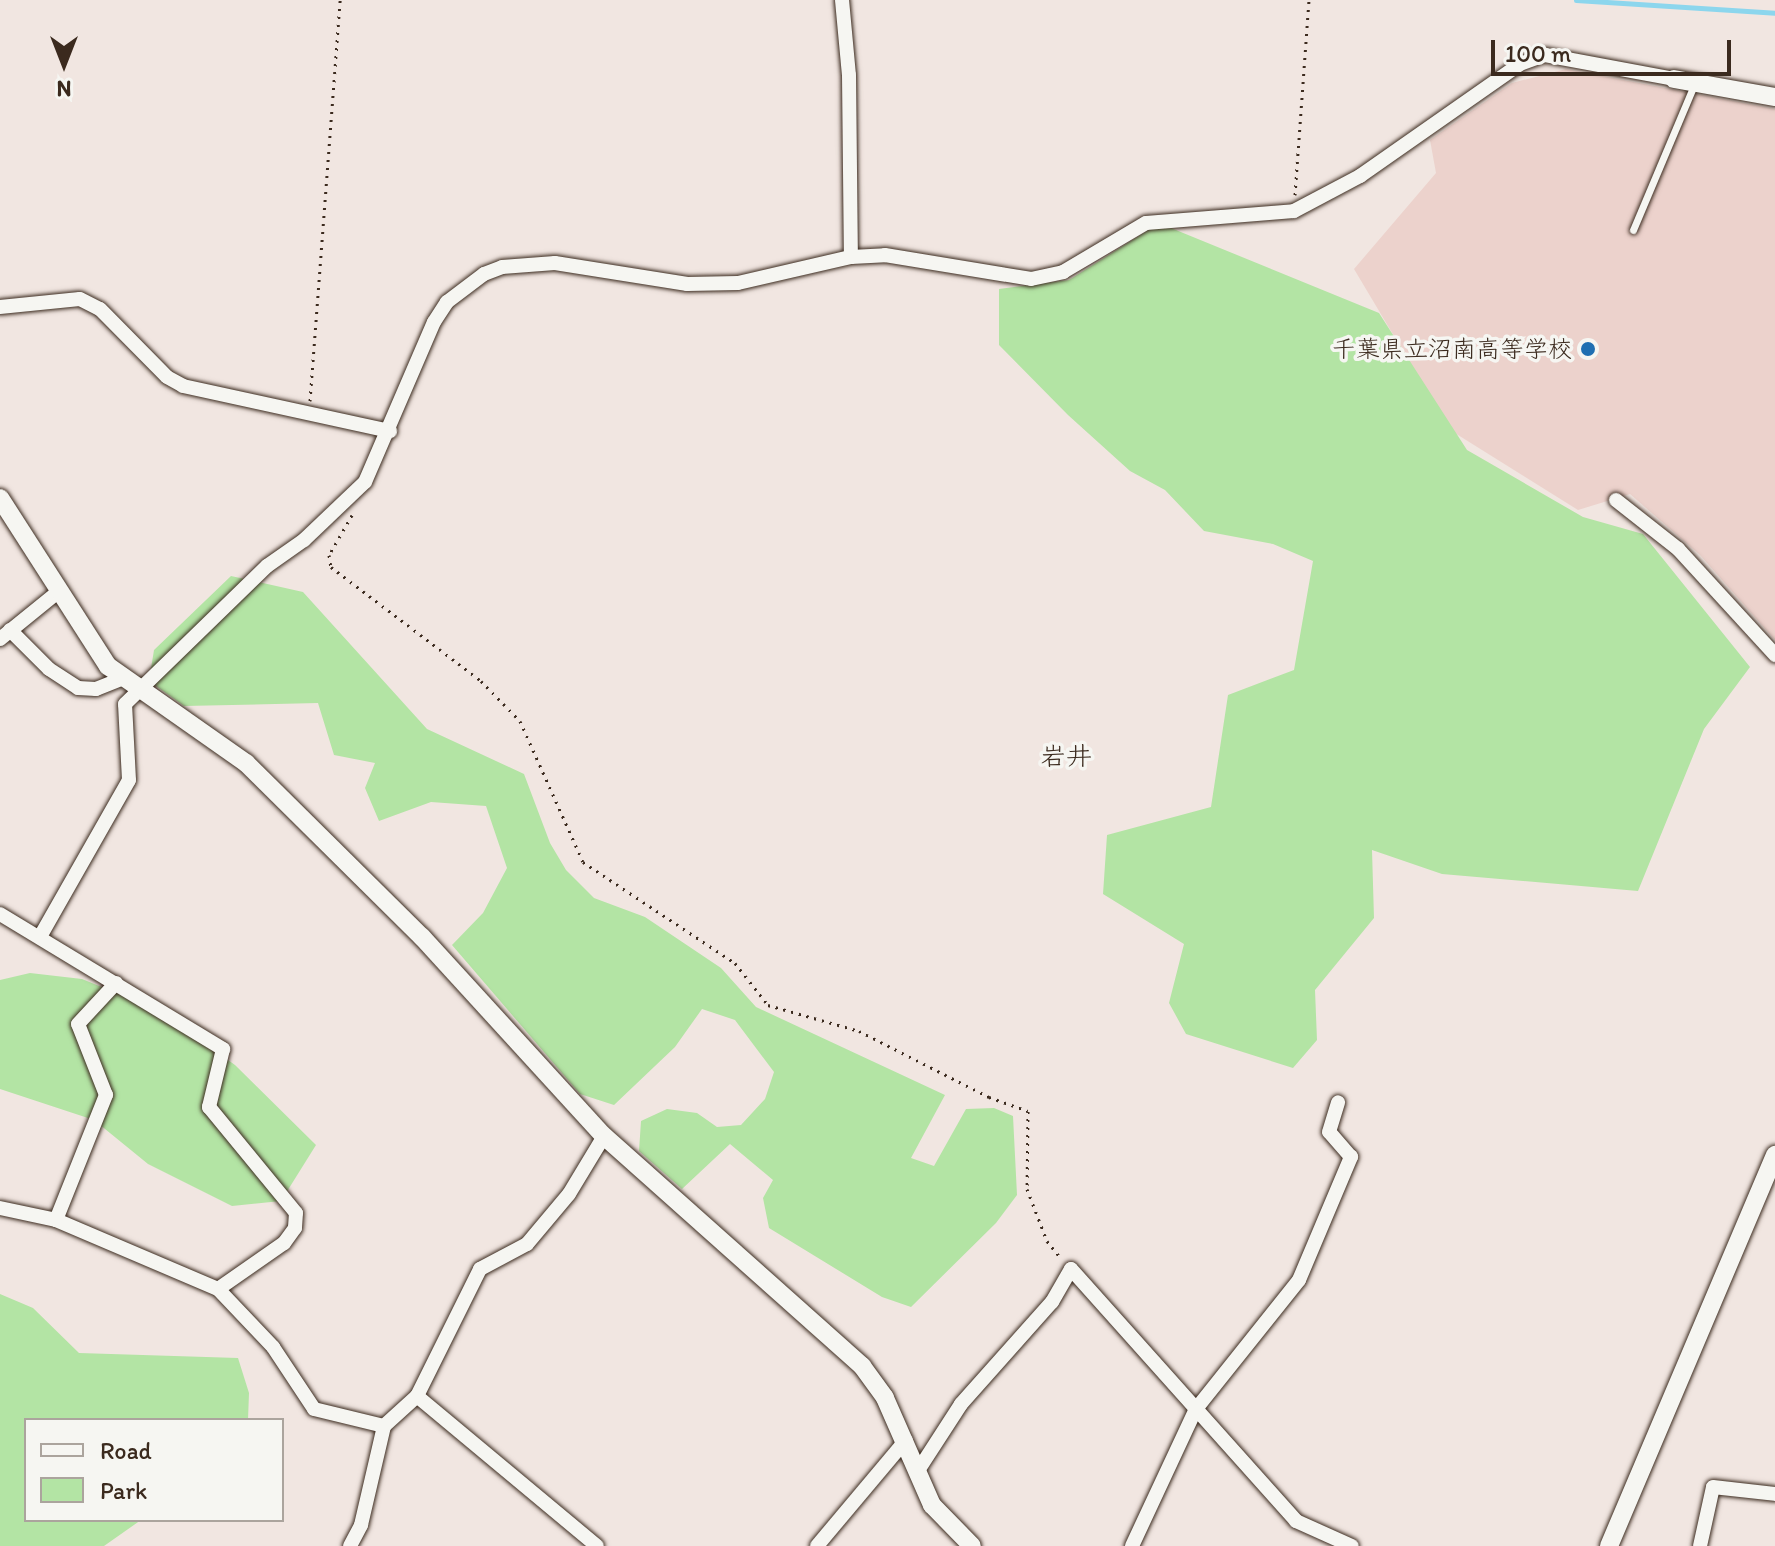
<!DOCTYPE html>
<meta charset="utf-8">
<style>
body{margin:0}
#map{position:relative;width:1775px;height:1546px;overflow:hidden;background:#f1e6e1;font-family:Itim,"Klee One",sans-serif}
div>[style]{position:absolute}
.built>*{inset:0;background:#ecd2cc}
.green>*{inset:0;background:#b3e4a4}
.stream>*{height:5px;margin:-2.5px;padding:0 2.5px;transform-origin:2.5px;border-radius:2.5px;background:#8cd6ed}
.path>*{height:3px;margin-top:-1.5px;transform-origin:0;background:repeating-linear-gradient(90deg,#3b2a1e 0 2px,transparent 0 8px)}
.roads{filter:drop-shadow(0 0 2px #3b2a1e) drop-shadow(0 0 2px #3b2a1e)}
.service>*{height:7px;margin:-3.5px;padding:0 3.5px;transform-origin:3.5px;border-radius:3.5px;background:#f6f6f2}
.minor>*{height:14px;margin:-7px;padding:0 7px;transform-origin:7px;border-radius:7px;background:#f6f6f2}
.tertiary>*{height:18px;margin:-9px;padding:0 9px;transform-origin:9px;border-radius:9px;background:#f6f6f2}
.dots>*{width:22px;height:22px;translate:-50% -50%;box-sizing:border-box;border:4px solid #f6f6f2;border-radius:50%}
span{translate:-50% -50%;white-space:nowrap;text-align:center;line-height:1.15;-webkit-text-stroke:7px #f6f6f2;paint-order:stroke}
.poi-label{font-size:24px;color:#3b2a1e}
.right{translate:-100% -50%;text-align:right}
.neighbourhood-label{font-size:26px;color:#3b2a1e}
.legend{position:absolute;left:24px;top:1418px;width:260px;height:104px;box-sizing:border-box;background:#f6f6f2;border:2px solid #aba49d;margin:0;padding:10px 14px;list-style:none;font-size:24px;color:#3b2a1e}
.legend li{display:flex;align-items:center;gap:16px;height:40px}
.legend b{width:40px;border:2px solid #aba49d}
.north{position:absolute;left:24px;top:24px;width:80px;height:80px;-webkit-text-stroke:6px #f6f6f2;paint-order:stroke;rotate:180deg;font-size:22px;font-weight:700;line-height:32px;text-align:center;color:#3b2a1e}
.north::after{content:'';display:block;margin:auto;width:28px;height:36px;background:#3b2a1e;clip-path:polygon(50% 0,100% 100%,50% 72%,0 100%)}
.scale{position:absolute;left:1491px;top:40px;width:240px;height:36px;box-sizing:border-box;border:4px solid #3b2a1e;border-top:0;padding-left:10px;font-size:24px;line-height:28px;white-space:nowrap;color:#3b2a1e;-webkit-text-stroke:6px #f6f6f2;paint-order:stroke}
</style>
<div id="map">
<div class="built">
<i style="clip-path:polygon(1566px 69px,1775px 109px,1775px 640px,1700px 555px,1630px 494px,1578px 510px,1450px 430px,1354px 269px,1436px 173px,1430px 140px,1512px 83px)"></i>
</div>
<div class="green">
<i style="clip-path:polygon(1171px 228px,1379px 313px,1467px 450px,1583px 517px,1643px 534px,1750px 667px,1704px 729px,1638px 891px,1442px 874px,1372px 850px,1374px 918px,1315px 990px,1317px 1040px,1293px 1068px,1186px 1034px,1169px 1003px,1184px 944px,1103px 894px,1107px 835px,1211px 807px,1228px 695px,1294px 670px,1313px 561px,1273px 544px,1204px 531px,1165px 490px,1130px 471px,1068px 415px,999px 345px,999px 289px,1069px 280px,1150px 229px)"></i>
<i style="clip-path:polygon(231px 576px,303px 592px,427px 729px,524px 774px,550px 843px,566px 870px,594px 898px,645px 917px,721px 968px,756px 1007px,945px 1095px,911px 1158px,934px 1166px,966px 1109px,994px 1108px,1013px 1116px,1017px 1195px,996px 1223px,911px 1307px,882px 1297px,769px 1228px,763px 1198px,773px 1180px,730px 1144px,682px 1189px,639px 1151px,641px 1121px,667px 1109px,697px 1113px,717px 1127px,741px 1125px,765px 1099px,774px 1072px,735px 1020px,702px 1009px,675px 1047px,614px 1105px,580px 1094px,452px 945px,483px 913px,507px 868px,486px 806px,431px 802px,379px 821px,365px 788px,375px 763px,334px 755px,318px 703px,184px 706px,149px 681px,154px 650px)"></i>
<i style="clip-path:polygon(30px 973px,82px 979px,158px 1010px,235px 1065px,316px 1145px,281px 1201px,232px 1206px,148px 1164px,94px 1120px,0 1089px,0 980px)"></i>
<i style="clip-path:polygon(0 1294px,33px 1308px,79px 1353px,238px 1358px,249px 1393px,248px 1420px,26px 1420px,26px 1520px,141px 1520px,104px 1546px,0 1546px)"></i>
</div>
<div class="stream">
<i style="left:1576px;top:0;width:199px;rotate:3.7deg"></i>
</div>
<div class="path">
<i style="left:1295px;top:195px;width:196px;rotate:-85.9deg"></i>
<i style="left:310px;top:401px;width:402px;rotate:-85.7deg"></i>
<i style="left:352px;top:515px;width:46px;rotate:119.9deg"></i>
<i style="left:329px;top:555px;width:12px;rotate:81deg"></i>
<i style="left:331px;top:567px;width:188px;rotate:37.2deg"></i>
<i style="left:481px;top:681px;width:56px;rotate:45.7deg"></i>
<i style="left:520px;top:721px;width:154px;rotate:65.9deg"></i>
<i style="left:583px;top:862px;width:182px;rotate:33.6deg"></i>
<i style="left:735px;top:963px;width:53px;rotate:51.8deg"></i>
<i style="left:768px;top:1005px;width:95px;rotate:15.9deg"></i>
<i style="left:859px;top:1031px;width:146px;rotate:26.9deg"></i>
<i style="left:989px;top:1097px;width:41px;rotate:19.7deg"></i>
<i style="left:1028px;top:1111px;width:78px;rotate:90.7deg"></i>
<i style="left:1027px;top:1189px;width:56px;rotate:69deg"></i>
<i style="left:1047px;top:1241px;width:22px;rotate:51deg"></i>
</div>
<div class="roads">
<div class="service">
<i style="left:1633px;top:230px;width:157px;rotate:-67.2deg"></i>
</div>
<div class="minor">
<i style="left:842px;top:0;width:75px;rotate:84.7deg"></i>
<i style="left:849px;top:75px;width:182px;rotate:89.4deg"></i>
<i style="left:0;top:307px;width:80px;rotate:-5.7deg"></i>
<i style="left:80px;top:299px;width:22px;rotate:27deg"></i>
<i style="left:100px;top:309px;width:95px;rotate:45.4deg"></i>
<i style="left:167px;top:377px;width:18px;rotate:29deg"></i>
<i style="left:183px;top:386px;width:212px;rotate:12.3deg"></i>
<i style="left:1616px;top:500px;width:79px;rotate:38.3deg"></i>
<i style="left:1678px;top:549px;width:144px;rotate:47.5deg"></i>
<i style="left:10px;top:630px;width:55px;rotate:45deg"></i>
<i style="left:49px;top:669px;width:35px;rotate:33deg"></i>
<i style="left:78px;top:688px;width:18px;rotate:3deg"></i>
<i style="left:96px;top:689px;width:27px;rotate:-22deg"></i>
<i style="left:0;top:639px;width:76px;rotate:-39.1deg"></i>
<i style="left:0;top:914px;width:261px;rotate:31.2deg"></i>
<i style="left:223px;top:1049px;width:60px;rotate:103.6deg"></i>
<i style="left:209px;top:1107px;width:137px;rotate:50.6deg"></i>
<i style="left:296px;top:1213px;width:15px;rotate:94deg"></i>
<i style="left:295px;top:1228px;width:19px;rotate:126deg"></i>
<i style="left:284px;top:1243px;width:80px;rotate:145.1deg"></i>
<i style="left:41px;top:935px;width:178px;rotate:-60.4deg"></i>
<i style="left:129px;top:780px;width:76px;rotate:-93deg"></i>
<i style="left:125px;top:704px;width:198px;rotate:-44.2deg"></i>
<i style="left:267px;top:566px;width:45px;rotate:-35.1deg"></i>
<i style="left:304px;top:540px;width:84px;rotate:-43.6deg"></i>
<i style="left:365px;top:482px;width:174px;rotate:-66.7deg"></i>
<i style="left:434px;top:322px;width:24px;rotate:-57deg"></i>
<i style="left:447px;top:302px;width:46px;rotate:-37.1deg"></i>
<i style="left:484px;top:274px;width:19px;rotate:-21deg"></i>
<i style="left:502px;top:267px;width:53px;rotate:-4.3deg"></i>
<i style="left:555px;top:263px;width:134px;rotate:9deg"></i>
<i style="left:687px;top:284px;width:51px;rotate:-1.1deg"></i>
<i style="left:738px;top:283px;width:116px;rotate:-13deg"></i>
<i style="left:851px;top:257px;width:34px;rotate:-3deg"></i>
<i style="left:885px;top:255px;width:148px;rotate:9.3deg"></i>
<i style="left:1031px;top:279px;width:33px;rotate:-12deg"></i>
<i style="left:1063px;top:272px;width:96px;rotate:-30.6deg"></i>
<i style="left:1146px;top:223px;width:148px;rotate:-4.6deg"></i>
<i style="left:1294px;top:211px;width:75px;rotate:-27.9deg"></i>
<i style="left:1360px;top:176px;width:195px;rotate:-35deg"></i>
<i style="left:1520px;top:64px;width:27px;rotate:-20deg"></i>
<i style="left:1545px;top:55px;width:131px;rotate:10.5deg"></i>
<i style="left:0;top:1208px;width:57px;rotate:12.1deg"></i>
<i style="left:56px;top:1220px;width:176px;rotate:23.1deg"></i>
<i style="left:218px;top:1289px;width:80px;rotate:46.5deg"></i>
<i style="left:273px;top:1347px;width:74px;rotate:56.5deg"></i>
<i style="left:314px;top:1409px;width:72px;rotate:13.7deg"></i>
<i style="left:56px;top:1220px;width:135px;rotate:-68.2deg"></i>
<i style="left:106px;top:1095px;width:76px;rotate:-111.5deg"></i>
<i style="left:78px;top:1024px;width:56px;rotate:-47.2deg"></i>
<i style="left:417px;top:1396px;width:234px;rotate:39.8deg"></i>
<i style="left:919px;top:1469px;width:77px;rotate:-57.1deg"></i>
<i style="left:961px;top:1404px;width:137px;rotate:-48.3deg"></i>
<i style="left:1052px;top:1302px;width:38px;rotate:-60deg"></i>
<i style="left:1071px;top:1269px;width:338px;rotate:48.2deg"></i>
<i style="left:1296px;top:1521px;width:61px;rotate:24.1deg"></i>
<i style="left:350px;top:1546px;width:24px;rotate:-62deg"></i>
<i style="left:361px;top:1525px;width:102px;rotate:-76.9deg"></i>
<i style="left:384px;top:1426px;width:45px;rotate:-42.3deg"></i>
<i style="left:417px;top:1396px;width:142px;rotate:-63.6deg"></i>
<i style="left:480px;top:1269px;width:53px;rotate:-28deg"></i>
<i style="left:527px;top:1244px;width:65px;rotate:-50deg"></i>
<i style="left:569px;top:1194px;width:68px;rotate:-58.9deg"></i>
<i style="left:817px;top:1546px;width:138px;rotate:-50deg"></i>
<i style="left:1132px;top:1546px;width:151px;rotate:-65deg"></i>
<i style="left:1196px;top:1409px;width:165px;rotate:-51.4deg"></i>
<i style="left:1299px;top:1280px;width:134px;rotate:-67.1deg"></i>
<i style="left:1351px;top:1157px;width:33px;rotate:-131deg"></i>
<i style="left:1329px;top:1132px;width:31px;rotate:-73deg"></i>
<i style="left:1700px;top:1546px;width:60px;rotate:-77.6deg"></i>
<i style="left:1713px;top:1487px;width:62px;rotate:6.4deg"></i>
</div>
<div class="tertiary">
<i style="left:1674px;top:79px;width:103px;rotate:10.1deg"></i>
<i style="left:0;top:498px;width:200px;rotate:57.3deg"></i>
<i style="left:108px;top:666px;width:169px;rotate:35.1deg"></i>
<i style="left:246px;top:763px;width:247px;rotate:44.7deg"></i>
<i style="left:422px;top:937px;width:270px;rotate:47.6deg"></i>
<i style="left:604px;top:1136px;width:346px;rotate:41.7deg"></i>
<i style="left:862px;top:1366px;width:39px;rotate:54deg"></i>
<i style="left:885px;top:1398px;width:117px;rotate:66.3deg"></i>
<i style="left:932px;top:1505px;width:57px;rotate:45.7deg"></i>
<i style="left:1609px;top:1546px;width:425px;rotate:-67deg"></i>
</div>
</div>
<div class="dots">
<i style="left:1588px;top:349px;background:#1f6fb2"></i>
</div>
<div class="poi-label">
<span class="right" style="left:1572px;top:349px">千葉県立沼南高等学校</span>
</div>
<div class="neighbourhood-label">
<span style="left:1066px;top:757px">岩井</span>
</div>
<ul class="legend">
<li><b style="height:10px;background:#f6f6f2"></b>Road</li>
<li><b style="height:22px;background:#b3e4a4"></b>Park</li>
</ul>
<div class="north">N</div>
<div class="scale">100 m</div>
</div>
